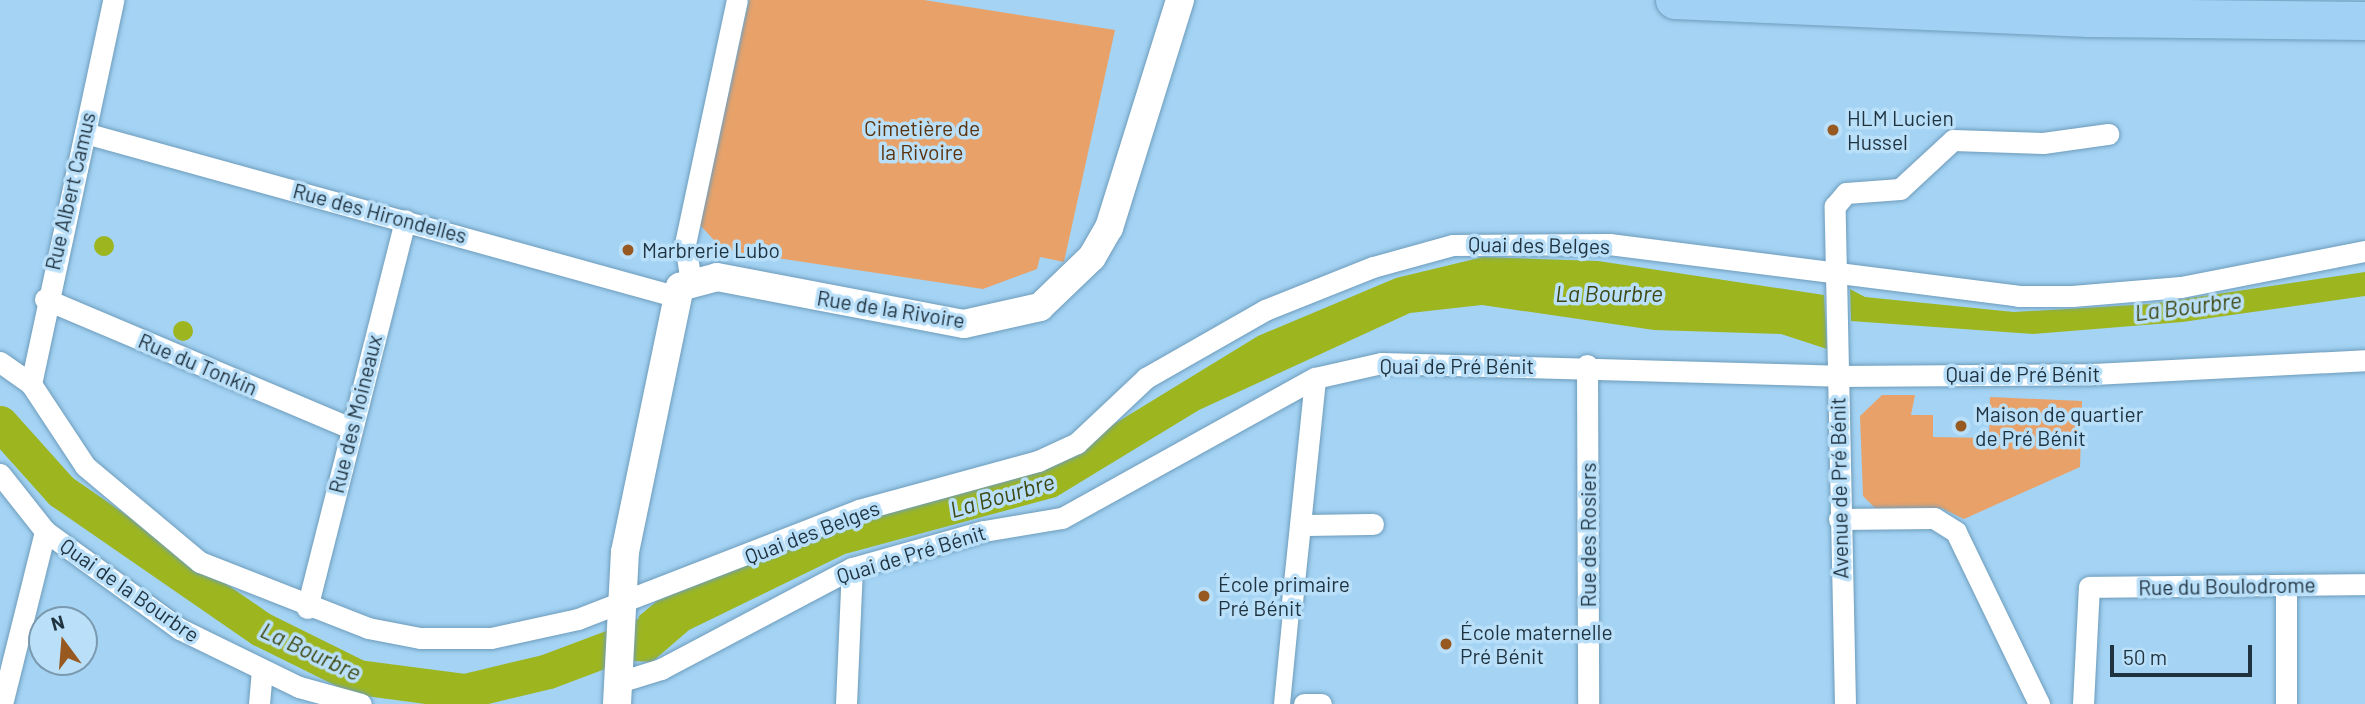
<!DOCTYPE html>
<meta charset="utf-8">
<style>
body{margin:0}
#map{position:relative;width:2365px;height:704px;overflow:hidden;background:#a4d3f4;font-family:Barlow,sans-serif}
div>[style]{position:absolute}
.green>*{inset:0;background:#e8a269}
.water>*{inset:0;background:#9db620}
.round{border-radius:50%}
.river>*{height:35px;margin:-17.5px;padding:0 17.5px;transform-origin:17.5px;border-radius:17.5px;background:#9db620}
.roads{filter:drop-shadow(0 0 2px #6e9cbb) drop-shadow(0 0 2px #6e9cbb)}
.pedestrian>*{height:16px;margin:-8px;padding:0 8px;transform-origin:8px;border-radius:8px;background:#fff}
.minor>*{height:21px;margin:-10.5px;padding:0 10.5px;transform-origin:10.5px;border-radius:10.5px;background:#fff}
.tertiary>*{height:28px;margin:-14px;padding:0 14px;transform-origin:14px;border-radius:14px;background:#fff}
.motorway>*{height:38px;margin:-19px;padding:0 19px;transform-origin:19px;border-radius:19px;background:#a1d2f5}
.dots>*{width:19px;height:19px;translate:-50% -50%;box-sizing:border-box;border:4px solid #b9dff9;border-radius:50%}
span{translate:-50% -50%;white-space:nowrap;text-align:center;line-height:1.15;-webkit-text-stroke:7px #b9dff9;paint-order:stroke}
.poi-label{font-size:21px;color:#1f323f}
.left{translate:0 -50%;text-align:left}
.park-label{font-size:21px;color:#5b320b}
.street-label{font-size:21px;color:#1f323f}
.water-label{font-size:23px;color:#3e4811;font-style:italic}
.north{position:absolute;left:28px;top:606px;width:70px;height:70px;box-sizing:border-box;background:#b9dff9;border:2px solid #7b9aaf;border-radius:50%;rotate:344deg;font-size:19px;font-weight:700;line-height:28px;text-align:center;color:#1f323f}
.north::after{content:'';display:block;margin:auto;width:24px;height:32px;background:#97591f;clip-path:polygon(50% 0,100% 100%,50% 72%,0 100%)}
.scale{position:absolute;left:2110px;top:645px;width:142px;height:32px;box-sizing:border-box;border:4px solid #1f323f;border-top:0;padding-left:9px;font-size:21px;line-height:24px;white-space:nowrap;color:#1f323f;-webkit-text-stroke:5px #b9dff9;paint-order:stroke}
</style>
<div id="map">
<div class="green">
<i style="clip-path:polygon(749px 0,924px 0,1115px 30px,1064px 262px,1040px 257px,1037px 269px,983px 289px,723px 250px,700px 225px)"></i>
<i style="clip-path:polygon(1882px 395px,1915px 395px,1911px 415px,1933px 415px,1933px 437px,1989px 438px,1990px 397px,2082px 401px,2080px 467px,1964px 519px,1941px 508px,1875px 508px,1863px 496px,1860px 416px)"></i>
</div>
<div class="water">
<i class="round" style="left:94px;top:236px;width:20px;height:20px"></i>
<i style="clip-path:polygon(1483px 257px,1598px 261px,1824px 295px,1827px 349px,1781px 334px,1654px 330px,1482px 305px,1410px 313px,1199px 410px,1056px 497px,845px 554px,689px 630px,652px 662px,633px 661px,639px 616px,657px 601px,816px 534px,941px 497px,1106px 429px,1258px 336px,1396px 278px)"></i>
<i style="clip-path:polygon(2365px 272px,2365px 296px,2182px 322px,2033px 334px,1851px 321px,1850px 289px,1865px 297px,2014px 312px,2150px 304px)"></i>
<i class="round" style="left:173px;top:321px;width:20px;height:20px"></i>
</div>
<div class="river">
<i style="left:0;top:423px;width:91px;rotate:48.1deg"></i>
<i style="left:61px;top:491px;width:243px;rotate:34.6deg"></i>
<i style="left:261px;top:629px;width:108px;rotate:26.3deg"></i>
<i style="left:358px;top:677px;width:108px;rotate:7.5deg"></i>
<i style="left:465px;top:691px;width:85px;rotate:-13.5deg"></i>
<i style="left:548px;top:671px;width:108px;rotate:-20.6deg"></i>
</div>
<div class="roads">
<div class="pedestrian">
<i style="left:1282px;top:704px;width:102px;rotate:-84.4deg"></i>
</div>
<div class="minor">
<i style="left:85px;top:133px;width:611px;rotate:15.47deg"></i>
<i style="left:691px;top:282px;width:38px;rotate:-99deg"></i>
<i style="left:685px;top:244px;width:249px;rotate:-78deg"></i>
<i style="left:45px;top:299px;width:332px;rotate:22.9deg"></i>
<i style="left:0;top:362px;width:38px;rotate:35deg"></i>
<i style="left:31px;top:384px;width:98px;rotate:56.6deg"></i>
<i style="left:85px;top:466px;width:150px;rotate:39.9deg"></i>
<i style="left:200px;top:562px;width:180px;rotate:21.4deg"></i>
<i style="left:368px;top:628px;width:53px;rotate:10.9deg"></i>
<i style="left:420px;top:638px;width:71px"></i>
<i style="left:491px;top:638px;width:89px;rotate:-12.3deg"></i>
<i style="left:578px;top:619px;width:301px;rotate:-21.2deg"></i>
<i style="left:859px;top:510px;width:186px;rotate:-15.3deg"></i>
<i style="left:1038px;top:461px;width:43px;rotate:-24.8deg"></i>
<i style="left:1077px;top:443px;width:95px;rotate:-43.3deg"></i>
<i style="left:1146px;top:378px;width:137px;rotate:-29.7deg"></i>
<i style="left:1265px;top:310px;width:116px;rotate:-21.7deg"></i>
<i style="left:1373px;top:267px;width:83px;rotate:-15.4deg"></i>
<i style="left:1453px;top:245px;width:156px;rotate:-0.4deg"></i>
<i style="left:1609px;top:244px;width:412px;rotate:7.2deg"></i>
<i style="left:2018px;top:296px;width:54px"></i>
<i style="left:2072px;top:296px;width:109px;rotate:-4.7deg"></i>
<i style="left:2181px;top:287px;width:187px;rotate:-11.1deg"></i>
<i style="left:1587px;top:365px;width:339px;rotate:89.8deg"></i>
<i style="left:31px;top:384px;width:393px;rotate:-77.9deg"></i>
<i style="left:0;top:474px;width:73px;rotate:51.7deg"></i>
<i style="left:45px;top:531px;width:167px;rotate:36deg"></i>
<i style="left:180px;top:629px;width:132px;rotate:26deg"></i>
<i style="left:299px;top:687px;width:64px;rotate:15.3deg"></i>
<i style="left:1839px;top:519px;width:95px;rotate:-0.6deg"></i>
<i style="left:1934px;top:518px;width:26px;rotate:32deg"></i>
<i style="left:1956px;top:532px;width:191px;rotate:64.2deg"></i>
<i style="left:1301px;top:525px;width:72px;rotate:-0.8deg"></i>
<i style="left:2286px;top:586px;width:118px;rotate:90deg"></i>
<i style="left:1292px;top:602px;width:225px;rotate:-84.1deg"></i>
<i style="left:307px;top:608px;width:400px;rotate:-75.8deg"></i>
<i style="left:619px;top:682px;width:44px;rotate:-17.2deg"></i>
<i style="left:661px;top:669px;width:216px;rotate:-27.9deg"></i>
<i style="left:852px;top:568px;width:137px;rotate:-15.7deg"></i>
<i style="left:984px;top:531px;width:79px;rotate:-9.5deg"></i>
<i style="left:1062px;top:518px;width:289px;rotate:-29deg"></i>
<i style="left:1315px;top:378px;width:68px;rotate:-12.8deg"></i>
<i style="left:1381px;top:363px;width:455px;rotate:1.6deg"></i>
<i style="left:1836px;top:376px;width:257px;rotate:-0.4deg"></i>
<i style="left:2093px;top:374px;width:272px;rotate:-2.9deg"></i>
<i style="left:2px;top:704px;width:178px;rotate:-76deg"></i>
<i style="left:259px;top:704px;width:33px;rotate:-85deg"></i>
<i style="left:846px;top:704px;width:136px;rotate:-87.5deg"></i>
<i style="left:1304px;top:704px;width:17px"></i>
<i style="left:1845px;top:704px;width:498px;rotate:-91.2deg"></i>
<i style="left:1835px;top:206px;width:17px;rotate:-50deg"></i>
<i style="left:1846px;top:193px;width:54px;rotate:-4.2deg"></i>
<i style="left:1900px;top:189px;width:72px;rotate:-42.8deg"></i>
<i style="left:1953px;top:140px;width:90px;rotate:1.9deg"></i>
<i style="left:2043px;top:143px;width:66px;rotate:-7.9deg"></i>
<i style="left:2083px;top:704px;width:117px;rotate:-87.1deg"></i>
<i style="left:2089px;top:587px;width:276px;rotate:-0.6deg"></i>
</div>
<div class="tertiary">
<i style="left:617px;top:704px;width:152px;rotate:-87deg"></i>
<i style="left:625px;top:552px;width:271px;rotate:-78.3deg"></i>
<i style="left:680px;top:287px;width:38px;rotate:-15deg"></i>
<i style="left:717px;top:277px;width:251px;rotate:10.8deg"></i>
<i style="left:964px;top:324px;width:78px;rotate:-12.6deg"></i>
<i style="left:1040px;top:307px;width:72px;rotate:-43.9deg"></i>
<i style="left:1092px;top:257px;width:34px;rotate:-60deg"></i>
<i style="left:1109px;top:228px;width:239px;rotate:-72.7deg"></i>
</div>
<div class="motorway">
<i style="left:1675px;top:0;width:414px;rotate:2.5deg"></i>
<i style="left:2089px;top:18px;width:276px;rotate:0.6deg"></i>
</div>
</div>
<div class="dots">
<i style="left:1833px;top:130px;background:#97591f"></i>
<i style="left:628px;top:250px;background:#97591f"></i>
<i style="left:1961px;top:426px;background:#97591f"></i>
<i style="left:1204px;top:596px;background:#97591f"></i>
<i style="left:1446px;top:644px;background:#97591f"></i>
</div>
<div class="poi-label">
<span class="left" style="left:1847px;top:130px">HLM Lucien<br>Hussel</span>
<span class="left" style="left:642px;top:250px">Marbrerie Lubo</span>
<span class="left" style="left:1975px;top:426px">Maison de quartier<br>de Pré Bénit</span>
<span class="left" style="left:1218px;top:596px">École primaire<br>Pré Bénit</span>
<span class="left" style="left:1460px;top:644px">École maternelle<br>Pré Bénit</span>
</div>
<div class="park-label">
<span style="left:922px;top:140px">Cimetière de<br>la Rivoire</span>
</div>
<div class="street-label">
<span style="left:70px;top:191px;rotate:-77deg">Rue Albert Camus</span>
<span style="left:380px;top:213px;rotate:15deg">Rue des Hirondelles</span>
<span style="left:1539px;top:245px;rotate:1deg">Quai des Belges</span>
<span style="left:891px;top:309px;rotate:9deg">Rue de la Rivoire</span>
<span style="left:198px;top:364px;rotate:23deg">Rue du Tonkin</span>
<span style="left:1457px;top:366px">Quai de Pré Bénit</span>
<span style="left:2023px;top:374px">Quai de Pré Bénit</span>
<span style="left:355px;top:414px;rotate:-76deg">Rue des Moineaux</span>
<span style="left:1839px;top:488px;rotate:-91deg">Avenue de Pré Bénit</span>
<span style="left:812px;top:532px;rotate:-21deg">Quai des Belges</span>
<span style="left:1588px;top:535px;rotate:-90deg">Rue des Rosiers</span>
<span style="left:911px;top:554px;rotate:-17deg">Quai de Pré Bénit</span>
<span style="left:2227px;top:586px;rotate:-1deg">Rue du Boulodrome</span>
<span style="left:130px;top:590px;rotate:35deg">Quai de la Bourbre</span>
</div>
<div class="water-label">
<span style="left:1609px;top:293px">La Bourbre</span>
<span style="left:2188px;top:306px;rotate:-7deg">La Bourbre</span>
<span style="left:1002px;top:495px;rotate:-16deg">La Bourbre</span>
<span style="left:311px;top:651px;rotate:25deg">La Bourbre</span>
</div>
<div class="north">N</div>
<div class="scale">50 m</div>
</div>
